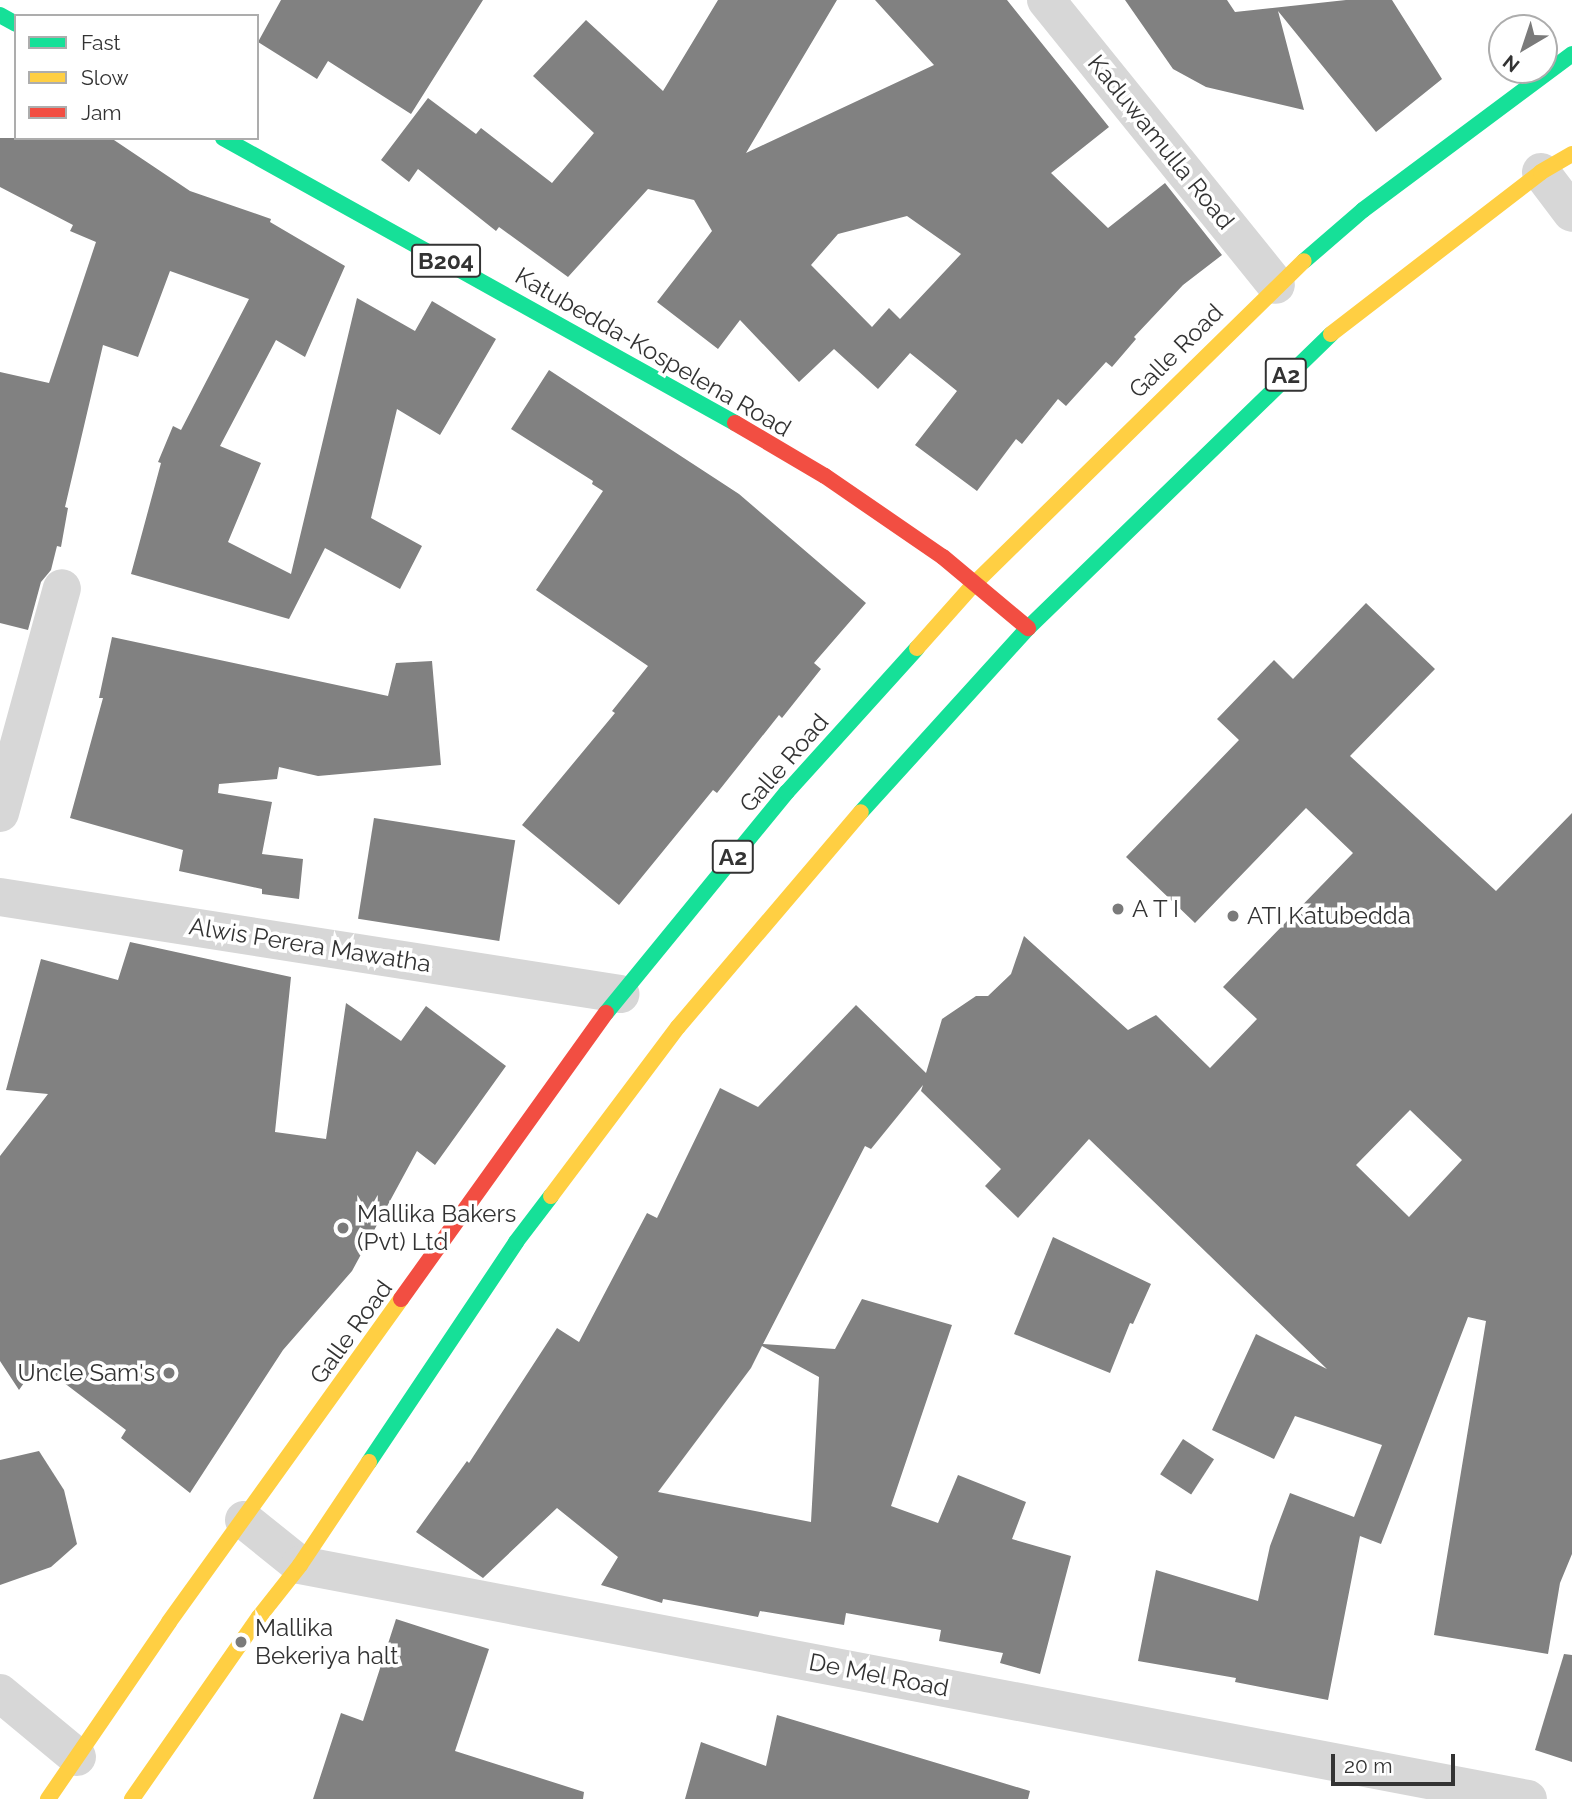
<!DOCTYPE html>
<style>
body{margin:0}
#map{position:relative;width:1572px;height:1799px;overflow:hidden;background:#fff;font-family:Raleway,sans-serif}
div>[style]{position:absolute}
.building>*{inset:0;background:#818181;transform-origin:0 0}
.street>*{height:38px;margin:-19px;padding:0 19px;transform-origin:19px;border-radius:19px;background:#d7d7d7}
.fast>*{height:16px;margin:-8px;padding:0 8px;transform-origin:8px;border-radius:8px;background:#16e098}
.slow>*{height:16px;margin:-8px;padding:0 8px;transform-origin:8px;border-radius:8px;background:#ffcf43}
.jam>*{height:16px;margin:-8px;padding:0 8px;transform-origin:8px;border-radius:8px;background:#f24e42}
.dots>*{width:19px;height:19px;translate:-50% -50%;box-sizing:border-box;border:4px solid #fff;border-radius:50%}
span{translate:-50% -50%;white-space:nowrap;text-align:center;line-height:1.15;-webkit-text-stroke:7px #fff;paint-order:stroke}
.shield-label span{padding:2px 5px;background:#fff;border:2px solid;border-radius:5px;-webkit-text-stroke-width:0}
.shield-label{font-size:23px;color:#333;font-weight:700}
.street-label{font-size:24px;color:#333}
.poi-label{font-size:24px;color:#333}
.left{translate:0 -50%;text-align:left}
.right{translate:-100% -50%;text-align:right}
.legend{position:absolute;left:14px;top:14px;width:245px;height:126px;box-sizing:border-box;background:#fff;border:2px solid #adadad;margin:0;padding:9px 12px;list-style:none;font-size:21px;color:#333}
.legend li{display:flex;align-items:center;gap:14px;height:35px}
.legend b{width:35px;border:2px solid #adadad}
.north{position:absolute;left:1488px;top:14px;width:70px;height:70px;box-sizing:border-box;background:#fff;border:2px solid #adadad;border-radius:50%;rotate:219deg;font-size:19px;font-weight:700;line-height:28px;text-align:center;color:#333}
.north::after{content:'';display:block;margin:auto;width:24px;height:32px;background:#7a7a7a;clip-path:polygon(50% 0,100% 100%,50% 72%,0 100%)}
.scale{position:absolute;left:1331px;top:1754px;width:124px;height:32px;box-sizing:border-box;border:4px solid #333;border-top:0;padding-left:9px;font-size:21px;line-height:24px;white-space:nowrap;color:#333;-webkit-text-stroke:5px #fff;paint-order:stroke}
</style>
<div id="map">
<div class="building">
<i style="clip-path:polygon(281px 0,483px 0,411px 114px,328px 61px,317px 79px,258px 42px)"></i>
<i style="clip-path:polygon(evenodd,718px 0,837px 0,746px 153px,934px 65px,875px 0,1007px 0,1109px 127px,1051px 173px,1108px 228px,1165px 183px,1222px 255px,1183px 285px,1134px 337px,1136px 339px,1112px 367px,1106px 362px,1066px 406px,1058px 399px,1022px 444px,1016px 439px,977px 491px,915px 445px,957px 391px,910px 353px,878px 389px,834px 349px,799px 382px,740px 320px,718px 349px,657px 302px,712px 231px,694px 200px,648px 189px,568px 277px,499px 227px,496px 231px,418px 169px,409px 182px,381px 160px,428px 98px,476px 134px,481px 128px,552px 183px,594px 133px,533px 76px,586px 20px,663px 91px,718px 0,907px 216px,961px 254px,900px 319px,889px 308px,872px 327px,811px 265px,838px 234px,907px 216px)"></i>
<i style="clip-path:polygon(1125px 0,1227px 0,1235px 12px,1346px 0,1392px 0,1442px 79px,1376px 132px,1278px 11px,1304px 110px,1206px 87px,1173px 69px)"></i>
<i style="clip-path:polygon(0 138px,111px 138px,190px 191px,271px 219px,270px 222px,345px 266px,305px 357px,276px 340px,220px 446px,261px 463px,228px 542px,291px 574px,357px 298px,415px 331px,432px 301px,496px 339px,440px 435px,397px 409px,371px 518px,422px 546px,400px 589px,325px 548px,289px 619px,131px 574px,161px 463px,158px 462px,173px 426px,181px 430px,249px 299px,170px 271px,138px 357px,103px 345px,65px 507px,68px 508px,61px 547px,57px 546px,51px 570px,41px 582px,28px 630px,0 623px,0 372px,49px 383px,96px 242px,70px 231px,73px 225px,0 187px)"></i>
<i style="clip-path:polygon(549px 370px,739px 494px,866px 603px,814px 663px,821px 669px,782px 718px,779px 715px,717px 793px,713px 790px,619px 905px,522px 825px,615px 713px,612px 711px,648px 666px,536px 590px,603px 491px,592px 484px,593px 481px,511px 429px)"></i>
<i style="clip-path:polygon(evenodd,1366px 603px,1435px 669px,1350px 756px,1496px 891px,1572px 813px,1572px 1554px,1560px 1583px,1548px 1654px,1434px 1635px,1486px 1321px,1468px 1317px,1381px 1544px,1360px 1536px,1328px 1700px,1235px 1682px,1236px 1678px,1138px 1661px,1156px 1570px,1258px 1601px,1270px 1546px,1290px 1493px,1354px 1517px,1382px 1445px,1295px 1416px,1274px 1459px,1212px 1430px,1256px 1334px,1327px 1369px,1089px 1139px,1018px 1218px,985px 1186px,1001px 1169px,921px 1091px,923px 1085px,871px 1149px,865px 1146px,763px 1344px,835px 1349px,862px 1299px,952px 1325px,891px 1506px,938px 1523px,958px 1475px,1026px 1502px,1012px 1539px,1071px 1556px,1040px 1674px,1000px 1663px,1003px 1653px,939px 1641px,941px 1630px,846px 1613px,844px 1625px,760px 1611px,758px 1617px,663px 1599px,662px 1603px,601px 1585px,618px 1557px,557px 1508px,483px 1578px,416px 1532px,467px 1461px,469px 1463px,557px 1328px,579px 1342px,647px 1213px,657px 1218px,720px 1088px,758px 1107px,856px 1005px,926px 1073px,942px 1019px,976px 996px,988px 996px,1011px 974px,1024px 936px,1128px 1030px,1156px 1015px,1210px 1068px,1257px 1019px,1223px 987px,1353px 853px,1306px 808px,1195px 923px,1126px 857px,1239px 740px,1217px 719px,1274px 660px,1293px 679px,1366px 603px,1410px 1110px,1462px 1160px,1409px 1217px,1356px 1165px,1410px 1110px,1366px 603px,762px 1346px,819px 1377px,811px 1522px,658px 1492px,751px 1368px,762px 1346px)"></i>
<i style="clip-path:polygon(112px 637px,388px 696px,396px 663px,432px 661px,441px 765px,318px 776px,279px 767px,277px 779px,219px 784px,218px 793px,272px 802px,262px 854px,303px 859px,299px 899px,262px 894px,262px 889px,179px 871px,183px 850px,70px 818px,103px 698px,99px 698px)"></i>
<i style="left:374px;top:818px;width:143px;height:102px;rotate:9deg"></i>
<i style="clip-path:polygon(130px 942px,291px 977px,275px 1132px,326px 1139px,346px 1003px,401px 1041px,426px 1006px,506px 1066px,435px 1165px,417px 1151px,352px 1271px,283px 1350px,190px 1493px,121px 1438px,126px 1430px,38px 1363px,19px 1390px,0 1361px,0 1156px,48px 1094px,6px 1090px,41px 959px,118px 980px)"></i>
<i style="clip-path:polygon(1053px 1237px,1151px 1284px,1133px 1324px,1130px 1323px,1110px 1373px,1014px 1334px)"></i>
<i style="left:1183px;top:1439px;width:37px;height:42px;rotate:33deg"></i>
<i style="clip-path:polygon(39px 1451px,64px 1490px,77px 1544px,51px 1567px,0 1585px,0 1460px)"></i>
<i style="clip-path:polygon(396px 1619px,489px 1649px,455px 1751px,584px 1792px,583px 1799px,313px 1799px,341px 1713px,363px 1721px)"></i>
<i style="clip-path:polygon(1564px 1654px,1572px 1655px,1572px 1762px,1535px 1750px)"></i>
<i style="clip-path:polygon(777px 1715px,1030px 1791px,1028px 1799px,685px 1799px,701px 1742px,766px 1766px)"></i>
</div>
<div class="street">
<i style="left:1046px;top:0;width:366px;rotate:51.1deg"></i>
<i style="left:1541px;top:172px;width:51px;rotate:52.9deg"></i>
<i style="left:0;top:813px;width:233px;rotate:-74.6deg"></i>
<i style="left:0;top:897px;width:628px;rotate:8.89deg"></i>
<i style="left:244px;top:1520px;width:72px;rotate:38.8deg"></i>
<i style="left:300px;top:1565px;width:1250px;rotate:10.79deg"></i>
<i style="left:0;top:1693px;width:100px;rotate:39.7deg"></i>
</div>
<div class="fast">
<i style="left:0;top:15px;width:18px;rotate:29deg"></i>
<i style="left:223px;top:138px;width:586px;rotate:29.1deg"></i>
<i style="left:1304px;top:261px;width:78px;rotate:-40.8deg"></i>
<i style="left:1363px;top:210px;width:261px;rotate:-36.7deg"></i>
<i style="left:861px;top:812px;width:248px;rotate:-47.8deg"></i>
<i style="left:1028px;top:628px;width:422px;rotate:-44.1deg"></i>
<i style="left:606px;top:1013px;width:286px;rotate:-50.7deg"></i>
<i style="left:787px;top:792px;width:194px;rotate:-47.9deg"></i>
<i style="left:369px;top:1462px;width:265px;rotate:-56.2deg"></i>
<i style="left:516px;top:1242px;width:58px;rotate:-52.7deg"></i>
</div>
<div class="slow">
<i style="left:1331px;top:334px;width:265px;rotate:-37.6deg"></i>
<i style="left:1541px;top:172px;width:36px;rotate:-30deg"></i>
<i style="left:917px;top:648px;width:87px;rotate:-48.3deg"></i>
<i style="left:975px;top:583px;width:460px;rotate:-44.4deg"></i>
<i style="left:551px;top:1196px;width:211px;rotate:-53.1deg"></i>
<i style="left:678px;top:1027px;width:282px;rotate:-49.6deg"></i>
<i style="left:48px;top:1799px;width:214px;rotate:-55.6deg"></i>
<i style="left:169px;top:1622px;width:398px;rotate:-54.3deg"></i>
<i style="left:132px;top:1799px;width:222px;rotate:-55.1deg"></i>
<i style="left:259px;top:1617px;width:66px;rotate:-51.7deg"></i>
<i style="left:300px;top:1565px;width:124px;rotate:-56.2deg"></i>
</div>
<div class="jam">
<i style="left:735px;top:423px;width:104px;rotate:30.5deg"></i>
<i style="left:825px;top:476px;width:143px;rotate:34.5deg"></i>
<i style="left:943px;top:557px;width:111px;rotate:39.9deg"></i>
<i style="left:401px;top:1299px;width:352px;rotate:-54.4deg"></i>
</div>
<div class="dots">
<i style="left:1118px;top:909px;background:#7a7a7a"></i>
<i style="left:1233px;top:916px;background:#7a7a7a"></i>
<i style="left:343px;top:1228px;background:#7a7a7a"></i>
<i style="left:169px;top:1373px;background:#7a7a7a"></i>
<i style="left:241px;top:1642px;background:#7a7a7a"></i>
</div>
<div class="shield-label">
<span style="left:446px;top:261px">B204</span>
<span style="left:1286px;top:375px">A2</span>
<span style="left:733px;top:857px">A2</span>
</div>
<div class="street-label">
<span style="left:1161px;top:142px;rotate:51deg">Kaduwamulla Road</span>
<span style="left:1176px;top:351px;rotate:-45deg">Galle Road</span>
<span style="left:653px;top:352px;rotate:30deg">Katubedda-Kospelena Road</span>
<span style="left:784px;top:763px;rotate:-49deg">Galle Road</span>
<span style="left:310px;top:945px;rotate:9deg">Alwis Perera Mawatha</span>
<span style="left:351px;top:1332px;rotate:-54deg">Galle Road</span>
<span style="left:879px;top:1675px;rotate:11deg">De Mel Road</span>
</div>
<div class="poi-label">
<span class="left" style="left:1132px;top:909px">A T I</span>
<span class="left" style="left:1247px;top:916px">ATI Katubedda</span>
<span class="left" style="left:357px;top:1228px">Mallika Bakers<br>(Pvt) Ltd</span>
<span class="right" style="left:155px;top:1373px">Uncle Sam's</span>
<span class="left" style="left:255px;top:1642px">Mallika<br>Bekeriya halt</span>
</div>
<ul class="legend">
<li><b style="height:9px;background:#16e098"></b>Fast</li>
<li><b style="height:9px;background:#ffcf43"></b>Slow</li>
<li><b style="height:9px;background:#f24e42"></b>Jam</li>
</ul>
<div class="north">N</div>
<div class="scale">20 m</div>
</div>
